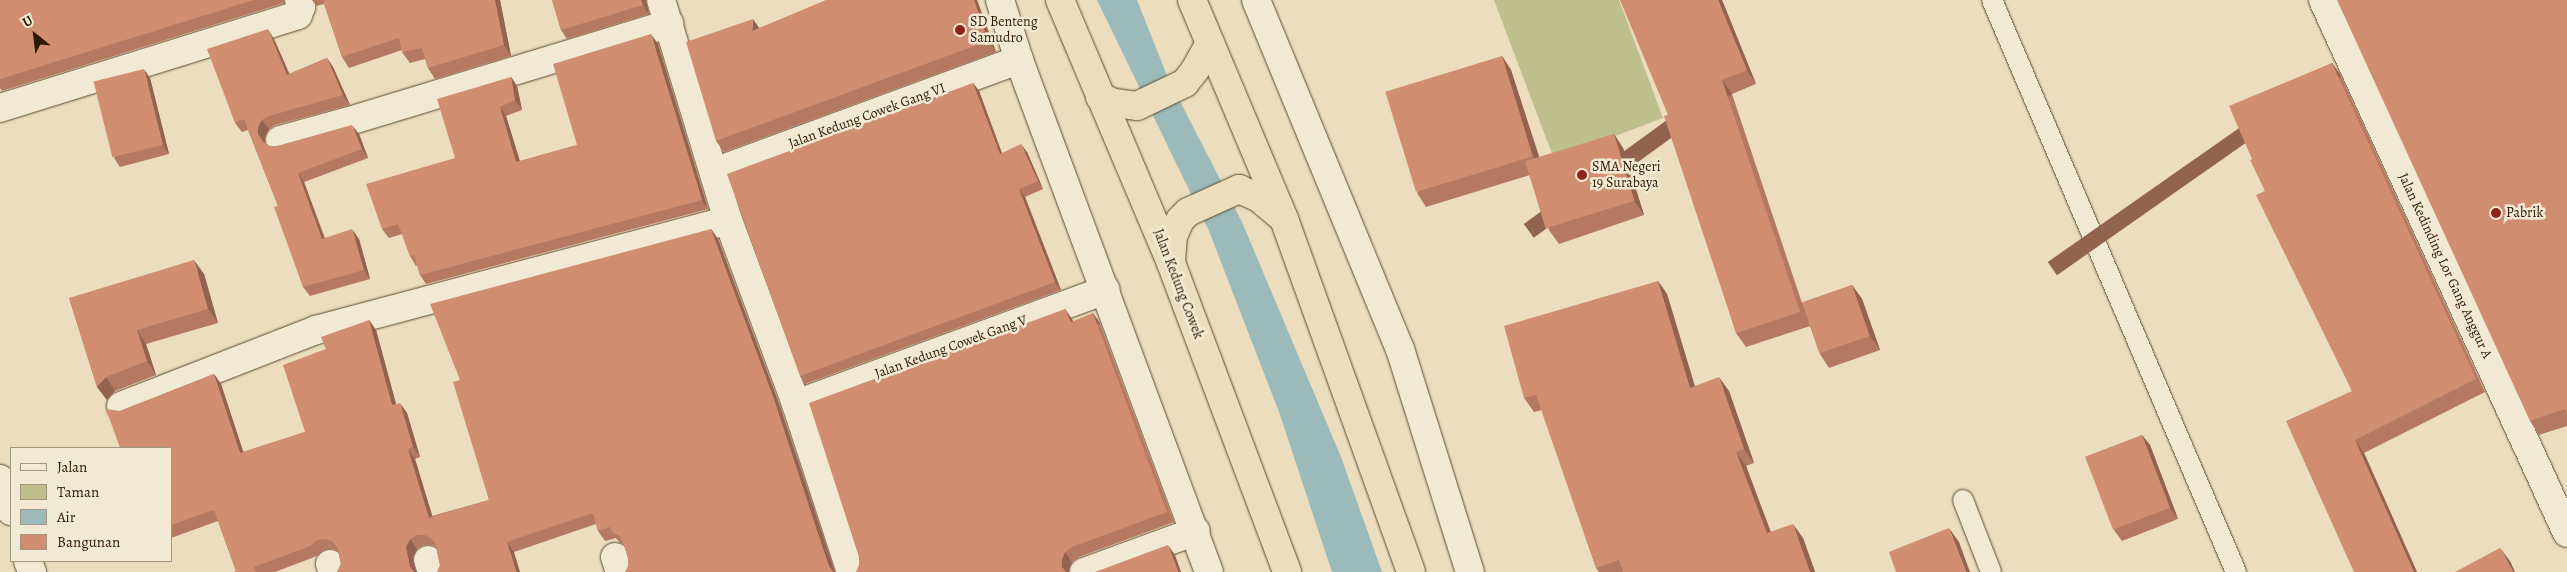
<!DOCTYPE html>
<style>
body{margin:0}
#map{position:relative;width:2567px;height:572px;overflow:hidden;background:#ebddbd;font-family:Alegreya,serif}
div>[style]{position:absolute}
.green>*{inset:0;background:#bdbf8d}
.water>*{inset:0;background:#9bbab9}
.roads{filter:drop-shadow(0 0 1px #5d4930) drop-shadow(0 0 1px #5d4930)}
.lane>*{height:20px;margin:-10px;padding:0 10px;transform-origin:10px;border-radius:10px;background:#f2e9d4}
.street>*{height:28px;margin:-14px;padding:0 14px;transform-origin:14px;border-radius:14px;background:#f2e9d4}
.secondary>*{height:28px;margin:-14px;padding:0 14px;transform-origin:14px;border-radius:14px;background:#f2e9d4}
.highway>*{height:28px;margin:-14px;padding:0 14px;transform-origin:14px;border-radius:14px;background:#ebddbd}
.wall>*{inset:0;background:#b47960}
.shaded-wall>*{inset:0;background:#92634e;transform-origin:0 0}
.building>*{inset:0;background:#d18d70;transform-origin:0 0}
.dots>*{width:14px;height:14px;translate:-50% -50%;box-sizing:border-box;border:2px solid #f2e9d4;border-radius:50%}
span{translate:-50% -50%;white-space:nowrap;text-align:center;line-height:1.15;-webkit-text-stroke:5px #f2e9d4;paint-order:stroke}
.poi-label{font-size:14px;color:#2e1801}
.left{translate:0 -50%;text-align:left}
.street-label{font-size:14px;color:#2e1801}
.legend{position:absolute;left:10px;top:447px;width:162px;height:115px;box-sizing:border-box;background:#f2e9d4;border:1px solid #a49580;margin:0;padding:6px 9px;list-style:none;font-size:15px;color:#2e1801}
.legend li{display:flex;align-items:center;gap:10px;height:25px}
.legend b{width:25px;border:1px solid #a49580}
.north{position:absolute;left:10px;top:10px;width:50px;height:50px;-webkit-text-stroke:4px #f2e9d4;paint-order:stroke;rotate:331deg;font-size:14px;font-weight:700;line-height:20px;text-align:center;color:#2e1801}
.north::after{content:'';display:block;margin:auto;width:18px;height:22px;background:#2e1801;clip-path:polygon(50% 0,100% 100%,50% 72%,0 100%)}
</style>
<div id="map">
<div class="green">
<i style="clip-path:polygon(1494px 0,1619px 0,1663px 118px,1554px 159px)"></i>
</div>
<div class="water">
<i style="clip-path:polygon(1097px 0,1137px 0,1168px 78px,1242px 222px,1341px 457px,1382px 572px,1332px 572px,1279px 412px,1209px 231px)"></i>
</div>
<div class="roads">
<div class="lane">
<i style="left:1992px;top:0;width:622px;rotate:66.9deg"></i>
<i style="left:1963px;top:500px;width:77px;rotate:68.7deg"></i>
</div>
<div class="street">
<i style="left:661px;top:0;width:230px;rotate:73.1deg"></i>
<i style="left:728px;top:220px;width:196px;rotate:69.7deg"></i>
<i style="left:796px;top:404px;width:177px;rotate:71.9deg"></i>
<i style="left:2323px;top:0;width:586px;rotate:65.4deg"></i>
<i style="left:0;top:108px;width:312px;rotate:-17.3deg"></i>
<i style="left:298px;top:15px;width:9px;rotate:-69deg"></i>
<i style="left:301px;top:7px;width:7px;rotate:-106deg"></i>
<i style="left:280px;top:140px;width:68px;rotate:-15.3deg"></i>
<i style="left:346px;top:122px;width:338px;rotate:-16.9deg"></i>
<i style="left:714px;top:172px;width:325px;rotate:-20.2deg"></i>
<i style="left:796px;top:404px;width:330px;rotate:-20.2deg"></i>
<i style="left:121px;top:406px;width:209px;rotate:-21.3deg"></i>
<i style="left:316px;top:330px;width:426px;rotate:-14.9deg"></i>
<i style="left:0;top:479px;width:34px;rotate:71deg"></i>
<i style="left:615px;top:557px;width:16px;rotate:72deg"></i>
<i style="left:428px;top:560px;width:13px;rotate:72deg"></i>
<i style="left:28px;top:561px;width:12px;rotate:70deg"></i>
<i style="left:330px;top:564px;width:9px;rotate:69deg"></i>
<i style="left:1084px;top:572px;width:119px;rotate:-20.1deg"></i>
</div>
<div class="secondary">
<i style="left:1000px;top:0;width:63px;rotate:72.4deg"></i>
<i style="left:1019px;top:60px;width:546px;rotate:69.64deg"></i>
<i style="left:1256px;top:0;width:378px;rotate:67.6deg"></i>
<i style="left:1400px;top:349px;width:234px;rotate:72.6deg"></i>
</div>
<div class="highway">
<i style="left:1060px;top:0;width:285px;rotate:67.1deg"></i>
<i style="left:1171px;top:263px;width:330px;rotate:69.4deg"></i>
<i style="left:1192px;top:0;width:238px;rotate:67.2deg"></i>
<i style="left:1284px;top:219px;width:375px;rotate:70.2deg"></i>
<i style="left:1100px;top:97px;width:15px;rotate:23deg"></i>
<i style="left:1114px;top:103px;width:23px;rotate:7deg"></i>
<i style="left:1137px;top:106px;width:53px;rotate:-25.6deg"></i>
<i style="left:1185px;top:83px;width:16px;rotate:-52deg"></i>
<i style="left:1195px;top:70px;width:31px;rotate:-61deg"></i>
<i style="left:1171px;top:263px;width:27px;rotate:-86deg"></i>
<i style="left:1173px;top:236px;width:17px;rotate:-66deg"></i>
<i style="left:1180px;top:220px;width:11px;rotate:-45deg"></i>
<i style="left:1188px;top:212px;width:56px;rotate:-24.3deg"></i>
<i style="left:1239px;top:189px;width:22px;rotate:24deg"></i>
<i style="left:1259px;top:198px;width:30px;rotate:40deg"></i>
</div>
</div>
<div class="wall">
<i style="clip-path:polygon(0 0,285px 0,284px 3px,2px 91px,0 88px)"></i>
<i style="clip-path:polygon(312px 0,500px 0,511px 56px,435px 79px,428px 68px,425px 59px,410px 63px,402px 52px,402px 50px,349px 68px,342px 57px,324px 4px,316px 6px)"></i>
<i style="clip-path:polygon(552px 0,646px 0,649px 14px,567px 39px,561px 30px)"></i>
<i style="clip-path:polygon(977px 0,996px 52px,724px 152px,716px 141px,759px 28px)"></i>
<i style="clip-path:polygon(1722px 0,1756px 84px,1732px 94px,1802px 303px,1852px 285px,1862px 299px,1880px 350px,1829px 368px,1820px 354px,1810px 326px,1746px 347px,1736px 333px,1668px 115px)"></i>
<i style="clip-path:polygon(2567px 0,2567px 426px,2539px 435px,2530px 421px)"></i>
<i style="clip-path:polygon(274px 39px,289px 74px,327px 58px,333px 67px,350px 105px,275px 125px,269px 129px,265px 137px,265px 143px,270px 146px,277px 146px,359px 134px,368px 158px,304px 182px,325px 238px,359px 239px,370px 279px,310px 296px,303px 287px,278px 206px,248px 130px,242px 132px,235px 123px)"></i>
<i style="clip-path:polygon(658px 44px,708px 209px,426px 284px,420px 275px,417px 265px,416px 266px,410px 256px,402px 234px,389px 238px,382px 229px,455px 158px,511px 77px,517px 86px,522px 110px,506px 116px,520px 161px,577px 145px)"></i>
<i style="clip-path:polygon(1502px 56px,1511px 70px,1540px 159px,1614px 134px,1623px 148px,1644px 215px,1559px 244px,1549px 230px,1530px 175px,1426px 207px,1417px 193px)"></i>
<i style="clip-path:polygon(2332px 63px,2341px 76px,2485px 392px,2364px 453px,2417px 572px,2354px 572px,2352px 391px,2252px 159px)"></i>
<i style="clip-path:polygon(150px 78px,169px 154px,120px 167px,114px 158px)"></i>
<i style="clip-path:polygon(973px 83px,979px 91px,1002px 153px,1027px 152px,1043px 189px,1025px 197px,1061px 290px,805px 384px,800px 376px)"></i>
<i style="clip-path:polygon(711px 229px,718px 239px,781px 409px,628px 566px,628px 558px,624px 545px,619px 542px,616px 538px,605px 541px,598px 531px,596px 524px,514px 552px,440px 565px,436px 547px,432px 545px,424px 545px,417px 549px,413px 557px,416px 572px,337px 572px,341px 564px,338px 551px,333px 549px,324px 550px,317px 556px,275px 572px,234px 572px,236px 571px,218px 521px,171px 538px,171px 448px,120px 411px,214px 374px,221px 384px,243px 452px,305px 432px,326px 349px,369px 320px,376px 330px,396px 404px,407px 413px,420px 457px,415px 459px,432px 516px,489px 500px,460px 380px)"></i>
<i style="clip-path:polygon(204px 274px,218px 323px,146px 344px,156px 375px,115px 391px,107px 400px,97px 387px,69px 298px)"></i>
<i style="clip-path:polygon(1658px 281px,1667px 294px,1695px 386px,1729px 391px,1754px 463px,1746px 466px,1771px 532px,1803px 538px,1815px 572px,1599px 572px,1596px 568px,1542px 410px,1534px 412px,1524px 398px)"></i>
<i style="clip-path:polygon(1065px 309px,1073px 321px,1100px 323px,1174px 522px,1079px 557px,1072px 562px,1069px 569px,1069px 572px,856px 572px)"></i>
<i style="clip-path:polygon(2142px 435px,2150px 445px,2178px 519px,2122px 541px,2114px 530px)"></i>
</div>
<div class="shaded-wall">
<i style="clip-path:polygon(495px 0,500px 0,511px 56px,504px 45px)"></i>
<i style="clip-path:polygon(641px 0,646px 0,649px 14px,643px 5px)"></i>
<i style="clip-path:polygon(974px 0,977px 0,996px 52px,988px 41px)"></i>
<i style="clip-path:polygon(1718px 0,1722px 0,1756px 84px,1747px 70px)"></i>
<i style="clip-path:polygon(753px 19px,760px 29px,752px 31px)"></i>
<i style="clip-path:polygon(268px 29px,274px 39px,294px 84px,287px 75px)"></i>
<i style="clip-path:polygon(651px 34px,658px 44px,708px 209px,702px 200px)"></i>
<i style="clip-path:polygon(1502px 56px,1511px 70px,1543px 170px,1533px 156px)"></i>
<i style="clip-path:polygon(327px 58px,333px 67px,350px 105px,343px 95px)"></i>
<i style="left:2332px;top:63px;width:16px;height:347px;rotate:55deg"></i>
<i style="clip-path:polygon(144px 69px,150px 78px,169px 154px,163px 145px)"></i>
<i style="clip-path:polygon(511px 77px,517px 86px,522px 110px,515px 100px)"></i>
<i style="left:1722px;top:80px;width:17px;height:245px;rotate:54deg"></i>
<i style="clip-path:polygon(973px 83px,979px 91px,1005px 162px,1000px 154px)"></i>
<i style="clip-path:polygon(500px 107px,506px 116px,523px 172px,516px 162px)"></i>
<i style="clip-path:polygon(262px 120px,269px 129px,265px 137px,265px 144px,263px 142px,258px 134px,258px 127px)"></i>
<i style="clip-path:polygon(352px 125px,359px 134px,368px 158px,362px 149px)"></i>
<i style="clip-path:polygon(1614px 134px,1623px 148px,1644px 215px,1634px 201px)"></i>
<i style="clip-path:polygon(1021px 144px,1027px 152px,1043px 189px,1038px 181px)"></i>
<i style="clip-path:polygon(298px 173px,304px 182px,328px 249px,322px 239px)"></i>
<i style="clip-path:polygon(1019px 189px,1025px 197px,1061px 290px,1055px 282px)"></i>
<i style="clip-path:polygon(352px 229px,359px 239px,370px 279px,364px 270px)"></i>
<i style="clip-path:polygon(711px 229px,718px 239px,781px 409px,835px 572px,833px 572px,829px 567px)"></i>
<i style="clip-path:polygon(194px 260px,204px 274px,218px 323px,208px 309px)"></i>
<i style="clip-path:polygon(1658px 281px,1667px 294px,1699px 401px,1690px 388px)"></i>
<i style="clip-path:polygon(1852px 285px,1862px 299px,1880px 350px,1870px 336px)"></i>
<i style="clip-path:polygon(1065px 309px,1072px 319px,1078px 332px,1071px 322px)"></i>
<i style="left:1093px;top:313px;width:12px;height:212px;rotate:55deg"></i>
<i style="clip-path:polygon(369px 320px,376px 330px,399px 415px,392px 405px)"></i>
<i style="clip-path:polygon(137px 330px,146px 344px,156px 375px,147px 361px)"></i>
<i style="clip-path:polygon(214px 374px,221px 384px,247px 463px,240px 453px)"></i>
<i style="clip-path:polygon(106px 377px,115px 391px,107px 400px,97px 387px)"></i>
<i style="clip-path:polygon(1719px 377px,1729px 391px,1754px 463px,1744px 449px)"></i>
<i style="clip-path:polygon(400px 403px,407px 413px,420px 457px,413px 447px)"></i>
<i style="clip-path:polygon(2142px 435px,2150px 445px,2178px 519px,2170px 508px)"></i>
<i style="clip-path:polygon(2355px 440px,2364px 453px,2417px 572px,2414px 572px)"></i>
<i style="clip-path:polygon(408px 449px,415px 459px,436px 528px,429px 518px)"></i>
<i style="clip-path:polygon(1736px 452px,1746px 466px,1776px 547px,1767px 533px)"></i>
<i style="clip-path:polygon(1793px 524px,1803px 538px,1815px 572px,1810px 572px)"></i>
<i style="clip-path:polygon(1949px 528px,1959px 542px,1970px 572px,1966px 572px)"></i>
<i style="clip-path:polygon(410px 539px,417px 549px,413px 557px,416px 572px,414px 572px,410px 567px,406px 547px)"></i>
<i style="clip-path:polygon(507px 542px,514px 552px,520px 572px,516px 572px)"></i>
<i style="clip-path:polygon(1168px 545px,1175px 555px,1181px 572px,1178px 572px)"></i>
<i style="clip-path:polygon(2500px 548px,2510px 561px,2515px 572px,2513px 572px)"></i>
<i style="clip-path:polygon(1065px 552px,1072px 562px,1069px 569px,1069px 572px,1066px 572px,1062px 567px,1062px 559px)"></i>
</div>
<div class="building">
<i style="clip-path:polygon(0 0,254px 0,0 79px)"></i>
<i style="clip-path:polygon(323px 0,495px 0,504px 45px,428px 68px,422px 48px,402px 52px,399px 38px,342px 57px)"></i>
<i style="clip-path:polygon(552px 0,641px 0,643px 5px,561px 30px)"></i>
<i style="clip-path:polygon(826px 0,974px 0,988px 41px,716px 141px,686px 42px,753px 19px,752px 31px)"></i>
<i style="clip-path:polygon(1620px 0,1718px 0,1747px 70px,1722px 80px,1800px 312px,1736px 333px,1664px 116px,1668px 115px)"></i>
<i style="clip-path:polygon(2337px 0,2567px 0,2567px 414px,2565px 409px,2530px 421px)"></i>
<i style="clip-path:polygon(268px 29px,287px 75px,327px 58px,343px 95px,269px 116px,262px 120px,258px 127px,258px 134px,263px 142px,270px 146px,277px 146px,352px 125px,362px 149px,298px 173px,322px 239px,352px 229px,364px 270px,303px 287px,274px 207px,278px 206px,244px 119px,235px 123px,207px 49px)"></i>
<i style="clip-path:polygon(651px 34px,702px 200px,420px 275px,414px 255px,410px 256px,398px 224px,382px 229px,366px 184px,455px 158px,437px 99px,511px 77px,515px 100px,500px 107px,516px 162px,577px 145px,553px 64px)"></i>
<i style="left:1502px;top:56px;width:105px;height:122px;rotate:73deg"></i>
<i style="clip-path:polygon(2332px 63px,2476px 379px,2355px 440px,2414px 572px,2354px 572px,2286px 421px,2352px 391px,2256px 195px,2265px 191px,2250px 160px,2252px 159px,2229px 106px)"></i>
<i style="left:144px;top:69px;width:78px;height:52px;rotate:76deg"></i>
<i style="clip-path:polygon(973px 83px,1000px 154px,1021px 144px,1038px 181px,1019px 189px,1055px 282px,800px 376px,727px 174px)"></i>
<i style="left:1614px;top:134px;width:70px;height:93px;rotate:73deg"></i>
<i style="clip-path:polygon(711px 229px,774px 399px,829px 567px,833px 572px,625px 572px,628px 566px,628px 558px,623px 542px,619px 536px,612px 532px,610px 527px,598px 531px,593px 513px,507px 542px,516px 572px,437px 572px,440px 565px,436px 545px,432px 539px,425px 535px,417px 535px,410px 539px,406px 547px,410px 567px,414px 572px,337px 572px,341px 564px,338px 549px,333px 542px,326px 539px,317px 540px,310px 546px,254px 567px,256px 572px,234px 572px,236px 571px,214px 510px,171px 525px,171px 448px,120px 448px,106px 409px,120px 411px,214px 374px,240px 453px,305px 432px,283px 365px,326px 349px,321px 337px,369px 320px,392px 405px,400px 403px,413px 447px,408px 449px,429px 518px,489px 500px,453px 382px,460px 380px,430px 304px)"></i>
<i style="clip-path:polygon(194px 260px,208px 309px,137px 330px,147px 361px,106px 377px,97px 387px,69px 298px)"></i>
<i style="clip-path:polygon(1658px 281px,1690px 388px,1719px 377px,1744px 449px,1736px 452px,1767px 533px,1793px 524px,1810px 572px,1623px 572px,1619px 560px,1596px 568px,1536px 395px,1524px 398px,1504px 326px)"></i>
<i style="left:1852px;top:285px;width:54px;height:53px;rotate:71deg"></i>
<i style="clip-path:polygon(1065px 309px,1071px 322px,1093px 313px,1167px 512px,1072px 547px,1065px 552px,1062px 559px,1062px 567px,1066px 572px,856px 572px,859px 565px,859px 557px,809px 403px)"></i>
<i style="left:2142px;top:435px;width:78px;height:61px;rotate:69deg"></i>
<i style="clip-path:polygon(1949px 528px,1966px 572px,1896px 572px,1889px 552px)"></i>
<i style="clip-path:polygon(1168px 545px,1178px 572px,1095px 572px)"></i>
<i style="clip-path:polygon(2500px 548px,2513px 572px,2455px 572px)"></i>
</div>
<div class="dots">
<i style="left:960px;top:30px;background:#8f2418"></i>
<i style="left:1582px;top:175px;background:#8f2418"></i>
<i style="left:2496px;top:213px;background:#8f2418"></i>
</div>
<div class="poi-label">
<span class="left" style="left:970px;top:30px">SD Benteng<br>Samudro</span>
<span class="left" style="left:1592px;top:175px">SMA Negeri<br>19 Surabaya</span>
<span class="left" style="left:2506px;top:213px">Pabrik</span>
</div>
<div class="street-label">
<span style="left:867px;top:116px;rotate:-20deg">Jalan Kedung Cowek Gang VI</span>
<span style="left:2445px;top:266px;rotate:65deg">Jalan Kedinding Lor Gang Anggur A</span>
<span style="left:1178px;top:284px;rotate:69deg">Jalan Kedung Cowek</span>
<span style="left:951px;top:347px;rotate:-20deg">Jalan Kedung Cowek Gang V</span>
</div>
<ul class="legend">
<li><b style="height:6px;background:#f2e9d4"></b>Jalan</li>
<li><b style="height:14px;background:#bdbf8d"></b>Taman</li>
<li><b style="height:14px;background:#9bbab9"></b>Air</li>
<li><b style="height:14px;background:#d18d70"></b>Bangunan</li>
</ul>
<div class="north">U</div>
</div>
